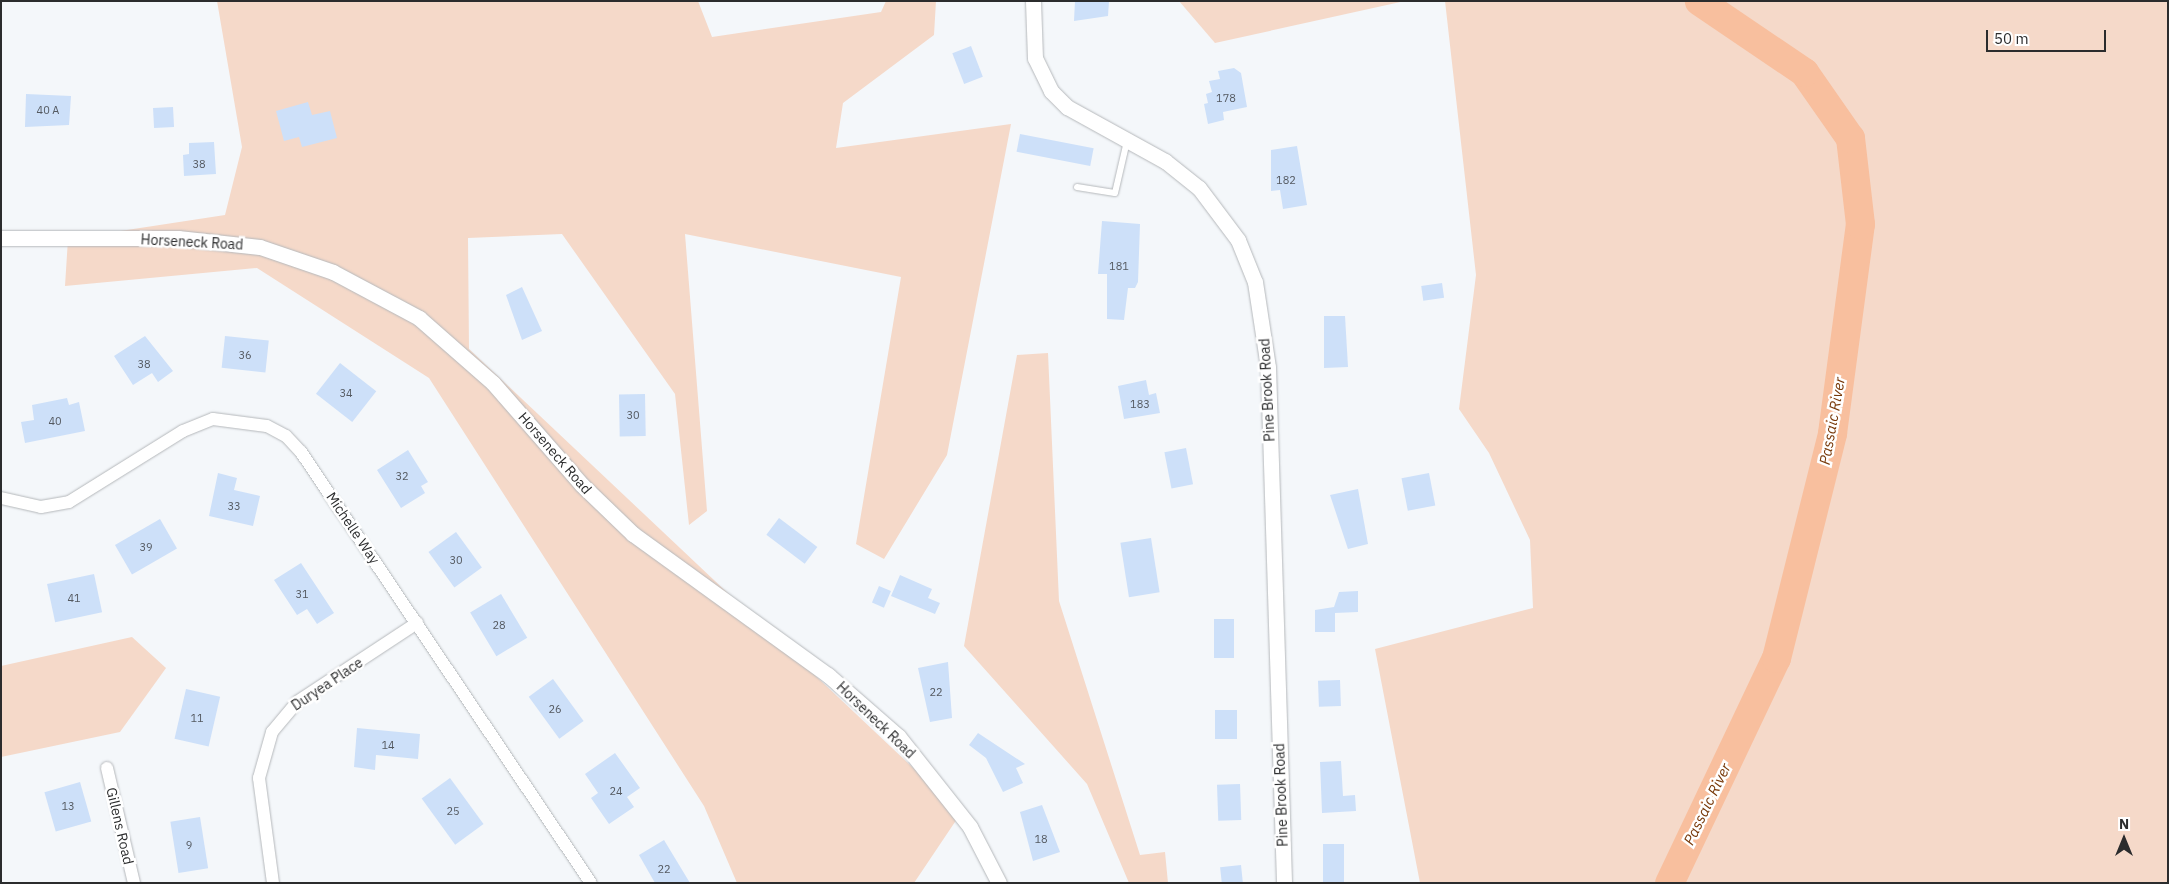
<!DOCTYPE html>
<style>
body{margin:0}
#map{position:relative;width:2169px;height:884px;overflow:hidden;background:#f4f7fa;font-family:"IBM Plex Sans",sans-serif}
div>[style]{position:absolute}
.green>*{inset:0;background:#f5d9c9}
.river>*{height:29px;margin:-14.5px;padding:0 14.5px;transform-origin:14.5px;border-radius:14.5px;background:#f8bf9e}
.building>*{inset:0;background:#cde0f9;transform-origin:0 0}
.roads{filter:drop-shadow(0 0 1px #b5b8bb) drop-shadow(0 0 1px #b5b8bb)}
.service>*{height:6px;margin:-3px;padding:0 3px;transform-origin:3px;border-radius:3px;background:#fff}
.minor>*{height:12px;margin:-6px;padding:0 6px;transform-origin:6px;border-radius:6px;background:#fff}
.tertiary>*{height:15px;margin:-7.5px;padding:0 7.5px;transform-origin:7.5px;border-radius:7.5px;background:#fff}
span{translate:-50% -50%;white-space:nowrap;text-align:center;line-height:1.15;-webkit-text-stroke:5px #fff;paint-order:stroke}
.number-label{font-size:11px;color:#545960}
.number-label span{-webkit-text-stroke-width:0}
.street-label{font-size:14px;color:#2b2c2d}
.water-label{font-size:15px;color:#773808;font-style:italic}
.frame{position:absolute;inset:0;border:2px solid #2b2c2d;pointer-events:none}
.north{position:absolute;left:2099px;top:814px;width:50px;height:50px;-webkit-text-stroke:4px #fff;paint-order:stroke;rotate:0deg;font-size:14px;font-weight:700;line-height:20px;text-align:center;color:#2b2c2d}
.north::after{content:'';display:block;margin:auto;width:18px;height:22px;background:#2b2c2d;clip-path:polygon(50% 0,100% 100%,50% 72%,0 100%)}
.scale{position:absolute;left:1986px;top:30px;width:120px;height:22px;box-sizing:border-box;border:2px solid #2b2c2d;border-top:0;padding-left:6px;font-size:15px;line-height:18px;white-space:nowrap;color:#2b2c2d;-webkit-text-stroke:4px #fff;paint-order:stroke}
</style>
<div id="map">
<div class="green">
<i style="clip-path:polygon(217px 1px,698px 1px,712px 37px,881px 12px,886px 1px,936px 1px,934px 35px,843px 103px,836px 148px,1011px 124px,947px 455px,884px 559px,856px 544px,901px 277px,685px 234px,707px 511px,689px 525px,675px 394px,562px 234px,468px 238px,469px 349px,961px 813px,914px 883px,737px 883px,704px 806px,429px 378px,257px 268px,65px 286px,68px 239px,225px 215px,242px 147px)"></i>
<i style="clip-path:polygon(1179px 1px,1405px 1px,1215px 43px)"></i>
<i style="clip-path:polygon(1445px 1px,2168px 1px,2168px 883px,1420px 883px,1375px 649px,1533px 608px,1530px 540px,1489px 453px,1459px 409px,1476px 275px)"></i>
<i style="clip-path:polygon(1048px 353px,1059px 601px,1140px 855px,1165px 852px,1168px 883px,1129px 883px,1087px 784px,964px 646px,1017px 355px)"></i>
<i style="clip-path:polygon(132px 637px,166px 668px,120px 732px,1px 757px,1px 666px)"></i>
</div>
<div class="river">
<i style="left:1669px;top:883px;width:249px;rotate:-64.6deg"></i>
<i style="left:1776px;top:658px;width:232px;rotate:-76deg"></i>
<i style="left:1832px;top:433px;width:211px;rotate:-82.4deg"></i>
<i style="left:1860px;top:224px;width:87px;rotate:-96.6deg"></i>
<i style="left:1850px;top:138px;width:80px;rotate:-124.9deg"></i>
<i style="left:1804px;top:72px;width:127px;rotate:-145.9deg"></i>
</div>
<div class="building">
<i style="clip-path:polygon(1075px 1px,1109px 1px,1108px 16px,1074px 21px)"></i>
<i style="left:971px;top:46px;width:33px;height:20px;rotate:69deg"></i>
<i style="clip-path:polygon(1234px 68px,1241px 73px,1247px 107px,1223px 112px,1224px 120px,1208px 124px,1204px 104px,1208px 103px,1206px 94px,1212px 92px,1209px 81px,1220px 79px,1218px 71px)"></i>
<i style="clip-path:polygon(26px 94px,71px 96px,69px 125px,25px 127px)"></i>
<i style="clip-path:polygon(308px 102px,312px 115px,330px 111px,337px 138px,302px 147px,299px 137px,284px 141px,276px 111px)"></i>
<i style="left:173px;top:107px;width:20px;height:20px;rotate:87deg"></i>
<i style="left:1020px;top:134px;width:75px;height:18px;rotate:11deg"></i>
<i style="clip-path:polygon(214px 142px,216px 174px,184px 176px,183px 155px,189px 154px,189px 143px)"></i>
<i style="clip-path:polygon(1297px 146px,1307px 205px,1283px 209px,1280px 190px,1271px 191px,1271px 150px)"></i>
<i style="clip-path:polygon(1102px 221px,1140px 224px,1138px 282px,1135px 288px,1128px 288px,1124px 320px,1107px 319px,1107px 274px,1098px 274px)"></i>
<i style="left:1442px;top:283px;width:15px;height:21px;rotate:82deg"></i>
<i style="clip-path:polygon(522px 287px,542px 331px,522px 340px,506px 295px)"></i>
<i style="clip-path:polygon(1324px 316px,1345px 316px,1348px 367px,1324px 368px)"></i>
<i style="clip-path:polygon(145px 336px,173px 371px,158px 382px,152px 373px,133px 385px,114px 356px)"></i>
<i style="left:225px;top:336px;width:44px;height:32px;rotate:6deg"></i>
<i style="left:340px;top:363px;width:46px;height:39px;rotate:38deg"></i>
<i style="clip-path:polygon(1146px 380px,1149px 395px,1156px 393px,1160px 413px,1124px 419px,1118px 386px)"></i>
<i style="left:645px;top:394px;width:42px;height:26px;rotate:89deg"></i>
<i style="clip-path:polygon(67px 398px,69px 405px,79px 402px,85px 431px,25px 443px,21px 422px,34px 420px,32px 405px)"></i>
<i style="left:1186px;top:448px;width:37px;height:22px;rotate:79deg"></i>
<i style="clip-path:polygon(408px 450px,428px 482px,421px 486px,425px 493px,401px 508px,377px 470px)"></i>
<i style="clip-path:polygon(218px 473px,237px 478px,234px 490px,260px 496px,253px 526px,209px 516px)"></i>
<i style="left:1429px;top:473px;width:33px;height:28px;rotate:79deg"></i>
<i style="clip-path:polygon(1358px 489px,1368px 544px,1348px 549px,1330px 495px)"></i>
<i style="left:779px;top:518px;width:48px;height:21px;rotate:37deg"></i>
<i style="left:160px;top:519px;width:34px;height:52px;rotate:60deg"></i>
<i style="left:456px;top:532px;width:44px;height:34px;rotate:54deg"></i>
<i style="left:1151px;top:538px;width:55px;height:31px;rotate:81deg"></i>
<i style="clip-path:polygon(301px 563px,334px 613px,317px 624px,307px 609px,297px 615px,274px 580px)"></i>
<i style="left:94px;top:574px;width:39px;height:48px;rotate:78deg"></i>
<i style="clip-path:polygon(900px 575px,932px 589px,928px 598px,940px 603px,935px 614px,891px 596px)"></i>
<i style="left:879px;top:586px;width:13px;height:18px;rotate:23deg"></i>
<i style="clip-path:polygon(1358px 591px,1358px 612px,1335px 613px,1335px 632px,1315px 632px,1315px 610px,1334px 607px,1339px 592px)"></i>
<i style="left:501px;top:594px;width:51px;height:36px;rotate:59deg"></i>
<i style="left:1214px;top:619px;width:20px;height:39px"></i>
<i style="clip-path:polygon(948px 662px,952px 718px,930px 722px,918px 668px)"></i>
<i style="left:553px;top:679px;width:52px;height:30px;rotate:54deg"></i>
<i style="left:1340px;top:680px;width:26px;height:22px;rotate:88deg"></i>
<i style="left:186px;top:689px;width:35px;height:51px;rotate:13deg"></i>
<i style="left:1215px;top:710px;width:22px;height:29px"></i>
<i style="clip-path:polygon(357px 728px,420px 734px,418px 759px,376px 755px,375px 770px,354px 767px)"></i>
<i style="clip-path:polygon(978px 733px,1025px 764px,1016px 768px,1023px 783px,1003px 792px,986px 758px,969px 745px)"></i>
<i style="clip-path:polygon(615px 753px,640px 788px,627px 797px,634px 807px,609px 824px,591px 798px,598px 793px,585px 774px)"></i>
<i style="clip-path:polygon(1341px 761px,1343px 796px,1355px 795px,1356px 811px,1322px 813px,1320px 762px)"></i>
<i style="left:450px;top:778px;width:57px;height:35px;rotate:54deg"></i>
<i style="left:80px;top:782px;width:41px;height:37px;rotate:74deg"></i>
<i style="left:1240px;top:784px;width:36px;height:23px;rotate:88deg"></i>
<i style="clip-path:polygon(1042px 805px,1060px 852px,1033px 861px,1020px 812px)"></i>
<i style="left:200px;top:817px;width:52px;height:30px;rotate:81deg"></i>
<i style="clip-path:polygon(664px 840px,690px 883px,655px 883px,639px 855px)"></i>
<i style="left:1323px;top:844px;width:21px;height:39px"></i>
<i style="left:1241px;top:865px;width:18px;height:21px;rotate:84deg"></i>
</div>
<div class="roads">
<div class="service">
<i style="left:1077px;top:187px;width:38px;rotate:9deg"></i>
<i style="left:1115px;top:193px;width:53px;rotate:-77deg"></i>
</div>
<div class="minor">
<i style="left:1px;top:498px;width:41px;rotate:12.7deg"></i>
<i style="left:41px;top:507px;width:28px;rotate:-10deg"></i>
<i style="left:69px;top:502px;width:134px;rotate:-31.9deg"></i>
<i style="left:183px;top:431px;width:32px;rotate:-22deg"></i>
<i style="left:213px;top:419px;width:54px;rotate:7.4deg"></i>
<i style="left:267px;top:426px;width:21px;rotate:28deg"></i>
<i style="left:286px;top:436px;width:22px;rotate:47deg"></i>
<i style="left:301px;top:452px;width:519px;rotate:56.07deg"></i>
<i style="left:107px;top:768px;width:118px;rotate:76.8deg"></i>
<i style="left:273px;top:883px;width:106px;rotate:-97.6deg"></i>
<i style="left:259px;top:778px;width:48px;rotate:-74.2deg"></i>
<i style="left:272px;top:732px;width:39px;rotate:-50deg"></i>
<i style="left:297px;top:702px;width:144px;rotate:-33.4deg"></i>
</div>
<div class="tertiary">
<i style="left:1033px;top:1px;width:57px;rotate:88deg"></i>
<i style="left:1035px;top:58px;width:37px;rotate:64deg"></i>
<i style="left:1051px;top:91px;width:23px;rotate:45deg"></i>
<i style="left:1067px;top:107px;width:112px;rotate:28.9deg"></i>
<i style="left:1165px;top:161px;width:43px;rotate:38.5deg"></i>
<i style="left:1199px;top:188px;width:65px;rotate:53.1deg"></i>
<i style="left:1238px;top:240px;width:45px;rotate:68deg"></i>
<i style="left:1255px;top:282px;width:86px;rotate:81.3deg"></i>
<i style="left:1268px;top:367px;width:516px;rotate:88.22deg"></i>
<i style="left:1px;top:238px;width:177px"></i>
<i style="left:178px;top:238px;width:82px;rotate:6.3deg"></i>
<i style="left:260px;top:247px;width:77px;rotate:18.9deg"></i>
<i style="left:333px;top:272px;width:98px;rotate:28.1deg"></i>
<i style="left:419px;top:318px;width:98px;rotate:41.3deg"></i>
<i style="left:493px;top:383px;width:135px;rotate:48.9deg"></i>
<i style="left:582px;top:485px;width:71px;rotate:43.9deg"></i>
<i style="left:633px;top:534px;width:241px;rotate:35.9deg"></i>
<i style="left:828px;top:675px;width:93px;rotate:41.1deg"></i>
<i style="left:898px;top:736px;width:116px;rotate:51.6deg"></i>
<i style="left:970px;top:827px;width:63px;rotate:62.6deg"></i>
</div>
</div>
<div class="number-label">
<span style="left:1226px;top:98px">178</span>
<span style="left:48px;top:110px">40 A</span>
<span style="left:199px;top:164px">38</span>
<span style="left:1286px;top:180px">182</span>
<span style="left:1119px;top:266px">181</span>
<span style="left:245px;top:355px">36</span>
<span style="left:144px;top:364px">38</span>
<span style="left:346px;top:393px">34</span>
<span style="left:1140px;top:404px">183</span>
<span style="left:633px;top:415px">30</span>
<span style="left:55px;top:421px">40</span>
<span style="left:402px;top:476px">32</span>
<span style="left:234px;top:506px">33</span>
<span style="left:146px;top:547px">39</span>
<span style="left:456px;top:560px">30</span>
<span style="left:302px;top:594px">31</span>
<span style="left:74px;top:598px">41</span>
<span style="left:499px;top:625px">28</span>
<span style="left:936px;top:692px">22</span>
<span style="left:555px;top:709px">26</span>
<span style="left:197px;top:718px">11</span>
<span style="left:388px;top:745px">14</span>
<span style="left:616px;top:791px">24</span>
<span style="left:68px;top:806px">13</span>
<span style="left:453px;top:811px">25</span>
<span style="left:1041px;top:839px">18</span>
<span style="left:189px;top:845px">9</span>
<span style="left:664px;top:869px">22</span>
</div>
<div class="street-label">
<span style="left:192px;top:242px;rotate:3deg">Horseneck Road</span>
<span style="left:1267px;top:390px;rotate:-93deg">Pine Brook Road</span>
<span style="left:555px;top:453px;rotate:49deg">Horseneck Road</span>
<span style="left:353px;top:528px;rotate:56deg">Michelle Way</span>
<span style="left:327px;top:684px;rotate:-34deg">Duryea Place</span>
<span style="left:876px;top:720px;rotate:44deg">Horseneck Road</span>
<span style="left:1281px;top:795px;rotate:-92deg">Pine Brook Road</span>
<span style="left:120px;top:826px;rotate:77deg">Gillens Road</span>
</div>
<div class="water-label">
<span style="left:1832px;top:421px;rotate:-80deg">Passaic River</span>
<span style="left:1707px;top:804px;rotate:-64deg">Passaic River</span>
</div>
<div class="frame"></div>
<div class="north">N</div>
<div class="scale">50 m</div>
</div>
